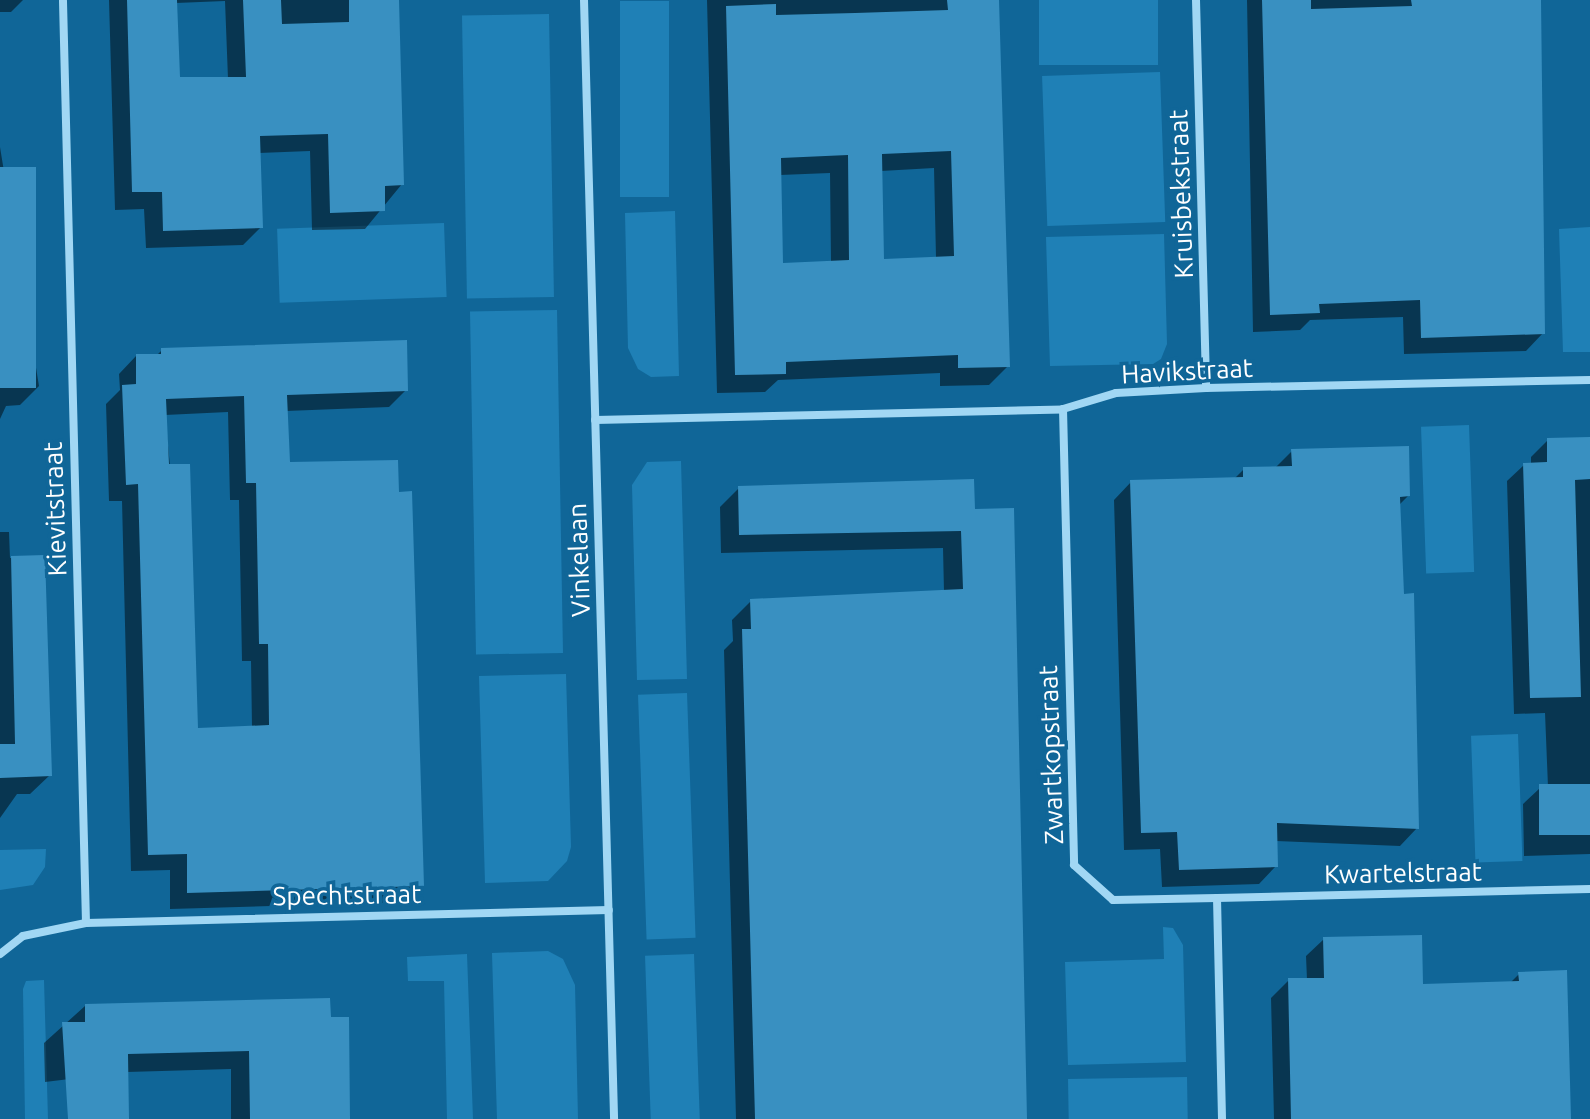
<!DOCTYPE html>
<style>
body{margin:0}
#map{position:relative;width:1590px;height:1119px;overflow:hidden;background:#106698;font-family:Ubuntu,sans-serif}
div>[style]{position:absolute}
.green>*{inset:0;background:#1f80b6;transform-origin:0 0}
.shadow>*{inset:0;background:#0007}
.building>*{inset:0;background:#3990c1;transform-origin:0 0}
.minor>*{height:8px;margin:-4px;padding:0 4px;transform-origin:4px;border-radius:4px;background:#a1d7f4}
span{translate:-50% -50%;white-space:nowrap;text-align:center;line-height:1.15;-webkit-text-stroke:7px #106698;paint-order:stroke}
.street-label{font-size:26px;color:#fff}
</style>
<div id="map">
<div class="green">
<i style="left:1039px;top:0;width:119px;height:65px"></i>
<i style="left:620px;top:1px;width:49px;height:196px"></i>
<i style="left:549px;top:14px;width:283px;height:87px;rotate:89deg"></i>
<i style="left:1160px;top:72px;width:150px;height:118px;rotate:88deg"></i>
<i style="clip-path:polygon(675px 211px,679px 376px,651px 377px,638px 369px,628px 348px,625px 213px)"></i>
<i style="left:444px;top:223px;width:74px;height:167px;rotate:88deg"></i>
<i style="clip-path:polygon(1590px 227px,1590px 352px,1563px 352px,1559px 229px)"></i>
<i style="clip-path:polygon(1164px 234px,1167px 344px,1161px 359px,1153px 364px,1050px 366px,1046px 237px)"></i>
<i style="left:557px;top:310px;width:343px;height:87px;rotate:89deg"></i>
<i style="left:1469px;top:425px;width:147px;height:48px;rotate:88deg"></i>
<i style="clip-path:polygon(681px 461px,687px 679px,637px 680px,632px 485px,647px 462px)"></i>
<i style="clip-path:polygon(566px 674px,571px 847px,567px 861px,548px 881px,485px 883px,479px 676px)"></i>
<i style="left:687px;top:693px;width:245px;height:49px;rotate:88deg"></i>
<i style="left:1518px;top:734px;width:127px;height:47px;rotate:88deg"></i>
<i style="clip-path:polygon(46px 849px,45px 867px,33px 885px,0 890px,0 850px)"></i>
<i style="clip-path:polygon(1163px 927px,1173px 928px,1183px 945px,1186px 1062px,1068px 1065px,1065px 962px,1164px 959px)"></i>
<i style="clip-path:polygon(548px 951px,563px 959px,575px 985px,578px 1119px,497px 1119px,492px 953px)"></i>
<i style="clip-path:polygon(467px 954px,473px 1119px,447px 1119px,444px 981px,408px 981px,407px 957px)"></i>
<i style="left:694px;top:954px;width:165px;height:49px;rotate:88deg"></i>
<i style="clip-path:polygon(44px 980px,48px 1119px,25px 1119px,23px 989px,26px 981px)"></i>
<i style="left:1187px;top:1077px;width:42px;height:119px;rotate:89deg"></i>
</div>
<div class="shadow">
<i style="clip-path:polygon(0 0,23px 0,11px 12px,0 12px)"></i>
<i style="clip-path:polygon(evenodd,109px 0,397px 0,402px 184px,365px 229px,312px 230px,310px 151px,259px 153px,261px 227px,243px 245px,146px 248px,144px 209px,115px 210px,109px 0,225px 1px,228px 79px,178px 79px,176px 3px,225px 1px)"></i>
<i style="clip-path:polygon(evenodd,707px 0,997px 0,1008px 366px,989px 385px,940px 386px,940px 373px,778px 380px,765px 392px,717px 393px,707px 0,934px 168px,936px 258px,882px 261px,881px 171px,934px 168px,707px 0,830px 173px,831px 263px,781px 265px,780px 175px,830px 173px)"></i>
<i style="clip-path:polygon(1247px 0,1538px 0,1543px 333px,1526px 351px,1404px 354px,1403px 317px,1310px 320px,1300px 330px,1253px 332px)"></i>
<i style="clip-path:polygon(0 147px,39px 386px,20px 405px,6px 406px,0 419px)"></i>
<i style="clip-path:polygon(evenodd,162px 350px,406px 390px,389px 407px,286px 411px,288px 464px,422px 885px,405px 902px,170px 909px,170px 870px,131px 871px,122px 501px,109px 501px,106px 404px,120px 390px,119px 374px,136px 356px,156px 356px,162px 350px,228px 412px,230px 500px,239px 500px,242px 661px,251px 661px,252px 728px,196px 730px,165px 415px,228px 412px)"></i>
<i style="clip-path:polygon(1548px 440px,1590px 440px,1590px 854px,1524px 856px,1523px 804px,1540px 788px,1548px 787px,1545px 713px,1514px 714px,1507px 481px,1524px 465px,1531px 465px,1531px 457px)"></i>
<i style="clip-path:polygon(1292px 451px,1408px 496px,1398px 506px,1417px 828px,1400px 846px,1276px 841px,1276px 866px,1259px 884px,1162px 887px,1160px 849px,1124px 850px,1114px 500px,1131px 482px,1234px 479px,1244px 469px,1275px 468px)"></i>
<i style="clip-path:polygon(972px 481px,1026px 1119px,736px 1119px,724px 650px,733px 641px,732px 620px,751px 601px,944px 592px,943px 548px,721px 553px,720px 507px,739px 488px)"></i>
<i style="clip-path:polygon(0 532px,9px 532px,10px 558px,43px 557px,50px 775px,30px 794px,17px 794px,0 818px)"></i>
<i style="clip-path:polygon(1324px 939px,1421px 986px,1510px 983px,1519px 974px,1569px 1119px,1274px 1119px,1271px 998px,1289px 980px,1307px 980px,1306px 956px)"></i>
<i style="clip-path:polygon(85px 1006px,329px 1019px,348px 1119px,231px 1119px,231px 1069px,127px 1072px,45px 1082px,44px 1043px)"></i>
</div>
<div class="building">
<i style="clip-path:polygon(127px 0,177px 0,180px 77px,246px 77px,243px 0,281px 0,282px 24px,349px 22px,349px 0,399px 0,404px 185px,385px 186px,385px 211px,330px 213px,328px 134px,260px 136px,263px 228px,163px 231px,162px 192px,132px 192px)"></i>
<i style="clip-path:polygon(evenodd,947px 0,999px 0,1010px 367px,958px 368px,958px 355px,786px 362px,786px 374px,735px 375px,726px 6px,776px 4px,776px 15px,855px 13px,948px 10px,947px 0,951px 151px,954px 256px,884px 259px,882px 154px,951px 151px,947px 0,848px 155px,849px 260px,783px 263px,781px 158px,848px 155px)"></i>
<i style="clip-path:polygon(1262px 0,1311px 0,1311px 9px,1412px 6px,1411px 0,1541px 0,1545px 334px,1421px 338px,1420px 300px,1319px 304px,1320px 313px,1270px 315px)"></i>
<i style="left:0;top:167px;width:36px;height:221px"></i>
<i style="clip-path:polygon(evenodd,407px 340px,408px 391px,287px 395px,290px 462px,398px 460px,399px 492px,412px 491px,424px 886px,187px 893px,187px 854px,148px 855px,138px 484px,126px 485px,122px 385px,136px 384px,136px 354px,161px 354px,161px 348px,407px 340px,244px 396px,246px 483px,256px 483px,259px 644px,268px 644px,269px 725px,198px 728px,190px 464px,169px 464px,166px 399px,244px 396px)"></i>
<i style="clip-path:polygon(1590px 437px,1590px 479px,1575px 480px,1581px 697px,1530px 698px,1523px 463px,1547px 462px,1547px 438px)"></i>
<i style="clip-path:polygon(1409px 446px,1410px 496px,1400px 497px,1404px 594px,1414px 593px,1419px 829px,1277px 823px,1278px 867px,1179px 870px,1177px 832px,1141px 833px,1130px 480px,1243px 477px,1243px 467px,1292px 466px,1291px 449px)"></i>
<i style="clip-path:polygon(974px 479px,975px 509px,1014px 508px,1027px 1119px,755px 1119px,742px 629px,751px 629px,750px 599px,963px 589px,961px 531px,739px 535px,738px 486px)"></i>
<i style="clip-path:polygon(45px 555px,52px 776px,0 778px,0 744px,15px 744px,11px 556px)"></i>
<i style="left:1590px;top:784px;width:51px;height:51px;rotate:90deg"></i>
<i style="clip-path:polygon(1422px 935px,1423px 984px,1519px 981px,1518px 972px,1567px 970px,1571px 1119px,1291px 1119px,1288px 978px,1324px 978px,1323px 937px)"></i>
<i style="clip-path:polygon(330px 998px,331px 1017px,349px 1017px,350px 1119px,250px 1119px,249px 1051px,128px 1054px,129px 1119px,68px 1119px,62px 1022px,85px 1022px,85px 1004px)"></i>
</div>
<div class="minor">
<i style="left:584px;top:0;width:1119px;rotate:88.46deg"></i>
<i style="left:1196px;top:0;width:388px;rotate:88.5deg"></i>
<i style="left:1063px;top:409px;width:456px;rotate:88.6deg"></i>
<i style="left:1074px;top:865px;width:52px;rotate:41.9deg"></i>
<i style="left:1113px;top:900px;width:104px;rotate:-1.1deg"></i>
<i style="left:1217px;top:898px;width:221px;rotate:88.7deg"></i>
<i style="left:595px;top:420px;width:468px;rotate:-1.3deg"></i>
<i style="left:1063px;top:409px;width:55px;rotate:-16.8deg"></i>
<i style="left:1116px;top:393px;width:90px;rotate:-3.2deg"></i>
<i style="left:1206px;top:388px;width:384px;rotate:-1.2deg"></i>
<i style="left:1217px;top:898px;width:373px;rotate:-1.4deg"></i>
<i style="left:86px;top:923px;width:523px;rotate:-1.42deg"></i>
<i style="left:0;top:954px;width:29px;rotate:-38deg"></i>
<i style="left:23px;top:936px;width:64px;rotate:-11.7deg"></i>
<i style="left:86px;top:923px;width:923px;rotate:-91.43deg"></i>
</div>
<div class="street-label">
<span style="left:1181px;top:194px;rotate:-92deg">Kruisbekstraat</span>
<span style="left:1187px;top:371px;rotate:-3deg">Havikstraat</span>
<span style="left:55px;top:509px;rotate:-92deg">Kievitstraat</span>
<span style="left:579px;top:560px;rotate:-92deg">Vinkelaan</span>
<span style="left:1051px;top:755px;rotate:-92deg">Zwartkopstraat</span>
<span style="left:1403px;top:873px;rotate:-1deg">Kwartelstraat</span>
<span style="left:347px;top:895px;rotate:-1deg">Spechtstraat</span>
</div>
</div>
